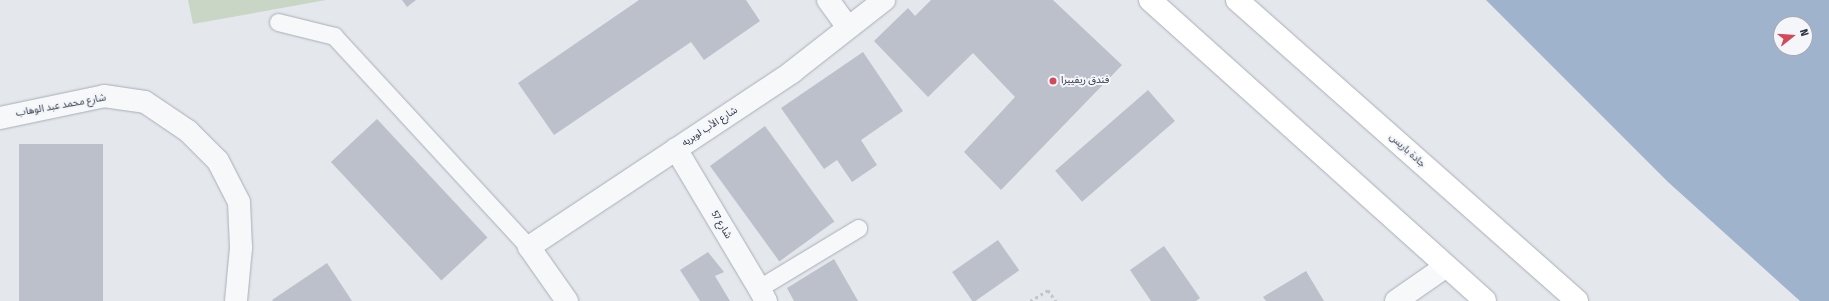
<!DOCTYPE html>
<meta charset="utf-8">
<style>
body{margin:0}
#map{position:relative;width:1829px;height:301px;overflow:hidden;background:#e4e7ec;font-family:"Fira Sans Condensed","Noto Sans Arabic",sans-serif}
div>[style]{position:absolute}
.green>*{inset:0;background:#c9d6c5}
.water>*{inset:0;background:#9fb4cc}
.building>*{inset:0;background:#bbc0ca;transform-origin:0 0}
.path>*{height:2.5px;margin-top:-1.25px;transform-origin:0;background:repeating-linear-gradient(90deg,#c2c5cb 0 3px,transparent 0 6px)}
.roads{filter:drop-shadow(0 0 1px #a9aeb7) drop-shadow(0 0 1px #a9aeb7)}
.service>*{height:17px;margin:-8.5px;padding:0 8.5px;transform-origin:8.5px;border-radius:8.5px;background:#f7f8fa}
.pedestrian>*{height:22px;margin:-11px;padding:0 11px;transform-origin:11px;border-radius:11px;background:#f7f8fa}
.minor>*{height:22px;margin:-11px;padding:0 11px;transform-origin:11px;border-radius:11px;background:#f7f8fa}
.trunk>*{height:22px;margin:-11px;padding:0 11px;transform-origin:11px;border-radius:11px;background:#fff}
.dots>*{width:11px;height:11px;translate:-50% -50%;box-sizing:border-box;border:2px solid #f4f6f9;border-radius:50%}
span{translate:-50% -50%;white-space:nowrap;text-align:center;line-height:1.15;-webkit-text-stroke:4px #f4f6f9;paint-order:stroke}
.poi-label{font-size:10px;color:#2b3445}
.left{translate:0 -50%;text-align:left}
.street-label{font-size:10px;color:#2b3445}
.north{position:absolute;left:1773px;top:16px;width:40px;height:40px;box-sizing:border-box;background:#f4f6f9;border:1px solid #a4a8b1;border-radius:50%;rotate:73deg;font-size:11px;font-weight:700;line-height:16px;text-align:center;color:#2b3445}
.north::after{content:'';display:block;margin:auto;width:14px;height:18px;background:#d1495b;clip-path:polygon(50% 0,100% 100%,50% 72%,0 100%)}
</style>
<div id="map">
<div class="green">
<i style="clip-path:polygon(188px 0,326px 0,193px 24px)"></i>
</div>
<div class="water">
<i style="clip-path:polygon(evenodd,1486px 0,1829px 0,1829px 301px,1800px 301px,1668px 182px,1486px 0,1781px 24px,1805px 24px,1805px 48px,1781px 48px,1781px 24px)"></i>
</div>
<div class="building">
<i style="clip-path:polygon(402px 0,416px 0,407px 7px)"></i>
<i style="clip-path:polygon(639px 0,746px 0,760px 21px,704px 60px,691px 42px,554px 135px,518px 83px)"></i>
<i style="clip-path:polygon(931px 0,1053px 0,1122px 65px,1001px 190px,964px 152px,1015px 97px,973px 53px,928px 97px,874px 41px,908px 8px,915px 16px)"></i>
<i style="clip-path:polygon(863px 52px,903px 111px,861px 140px,877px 165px,852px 182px,837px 160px,824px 169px,781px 108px)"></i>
<i style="left:1148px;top:90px;width:41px;height:123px;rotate:49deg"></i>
<i style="left:377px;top:119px;width:162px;height:63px;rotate:47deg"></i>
<i style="left:765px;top:126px;width:118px;height:68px;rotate:54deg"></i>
<i style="left:19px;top:144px;width:84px;height:157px"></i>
<i style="left:998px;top:240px;width:37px;height:56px;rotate:55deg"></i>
<i style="clip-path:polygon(1164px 246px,1200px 298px,1196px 301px,1151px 301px,1130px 270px)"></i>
<i style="clip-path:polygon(708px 252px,724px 272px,715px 276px,730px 301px,700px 301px,680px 270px)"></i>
<i style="clip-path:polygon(834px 259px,858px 301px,794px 301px,787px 288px)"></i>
<i style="clip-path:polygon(327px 263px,352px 301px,273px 301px,272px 300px)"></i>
<i style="clip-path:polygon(1306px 271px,1324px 301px,1266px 301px,1263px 297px)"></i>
</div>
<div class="path">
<i style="left:1030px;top:301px;width:21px;rotate:-31deg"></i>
<i style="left:1048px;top:290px;width:14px;rotate:54deg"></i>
</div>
<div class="roads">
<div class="service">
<i style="left:278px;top:22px;width:58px;rotate:14deg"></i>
<i style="left:334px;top:36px;width:287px;rotate:47.3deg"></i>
<i style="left:759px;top:288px;width:116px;rotate:-31.2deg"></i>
</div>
<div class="pedestrian">
<i style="left:759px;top:288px;width:15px;rotate:62deg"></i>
</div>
<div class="minor">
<i style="left:828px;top:0;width:32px;rotate:54deg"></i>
<i style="left:0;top:118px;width:106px;rotate:-11.9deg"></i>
<i style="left:104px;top:96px;width:41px;rotate:8.3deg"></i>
<i style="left:145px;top:102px;width:52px;rotate:34deg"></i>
<i style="left:188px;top:131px;width:42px;rotate:45deg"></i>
<i style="left:218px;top:161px;width:46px;rotate:62.9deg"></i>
<i style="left:239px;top:202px;width:46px;rotate:87.5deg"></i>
<i style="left:241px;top:248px;width:53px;rotate:95.4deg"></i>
<i style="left:676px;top:149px;width:162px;rotate:59.2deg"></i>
<i style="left:567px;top:301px;width:66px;rotate:-125.1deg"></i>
<i style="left:529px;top:247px;width:316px;rotate:-33.6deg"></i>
<i style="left:792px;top:72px;width:117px;rotate:-38deg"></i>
<i style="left:1396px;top:301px;width:60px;rotate:-34.8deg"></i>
</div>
<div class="trunk">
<i style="left:1150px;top:0;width:450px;rotate:41.9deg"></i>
<i style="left:1237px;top:0;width:454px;rotate:41.5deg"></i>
</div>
</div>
<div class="dots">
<i style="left:1053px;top:81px;background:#d1495b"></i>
</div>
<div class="poi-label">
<span class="left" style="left:1061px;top:81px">فندق ريفييرا</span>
</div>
<div class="street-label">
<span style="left:61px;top:106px;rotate:-10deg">شارع محمد عبد الوهاب</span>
<span style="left:710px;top:127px;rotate:-33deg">شارع الأب لوبريه</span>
<span style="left:1407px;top:151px;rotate:42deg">جادة باريس</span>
<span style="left:721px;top:225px;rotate:59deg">شارع 57</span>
</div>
<div class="north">N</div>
</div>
